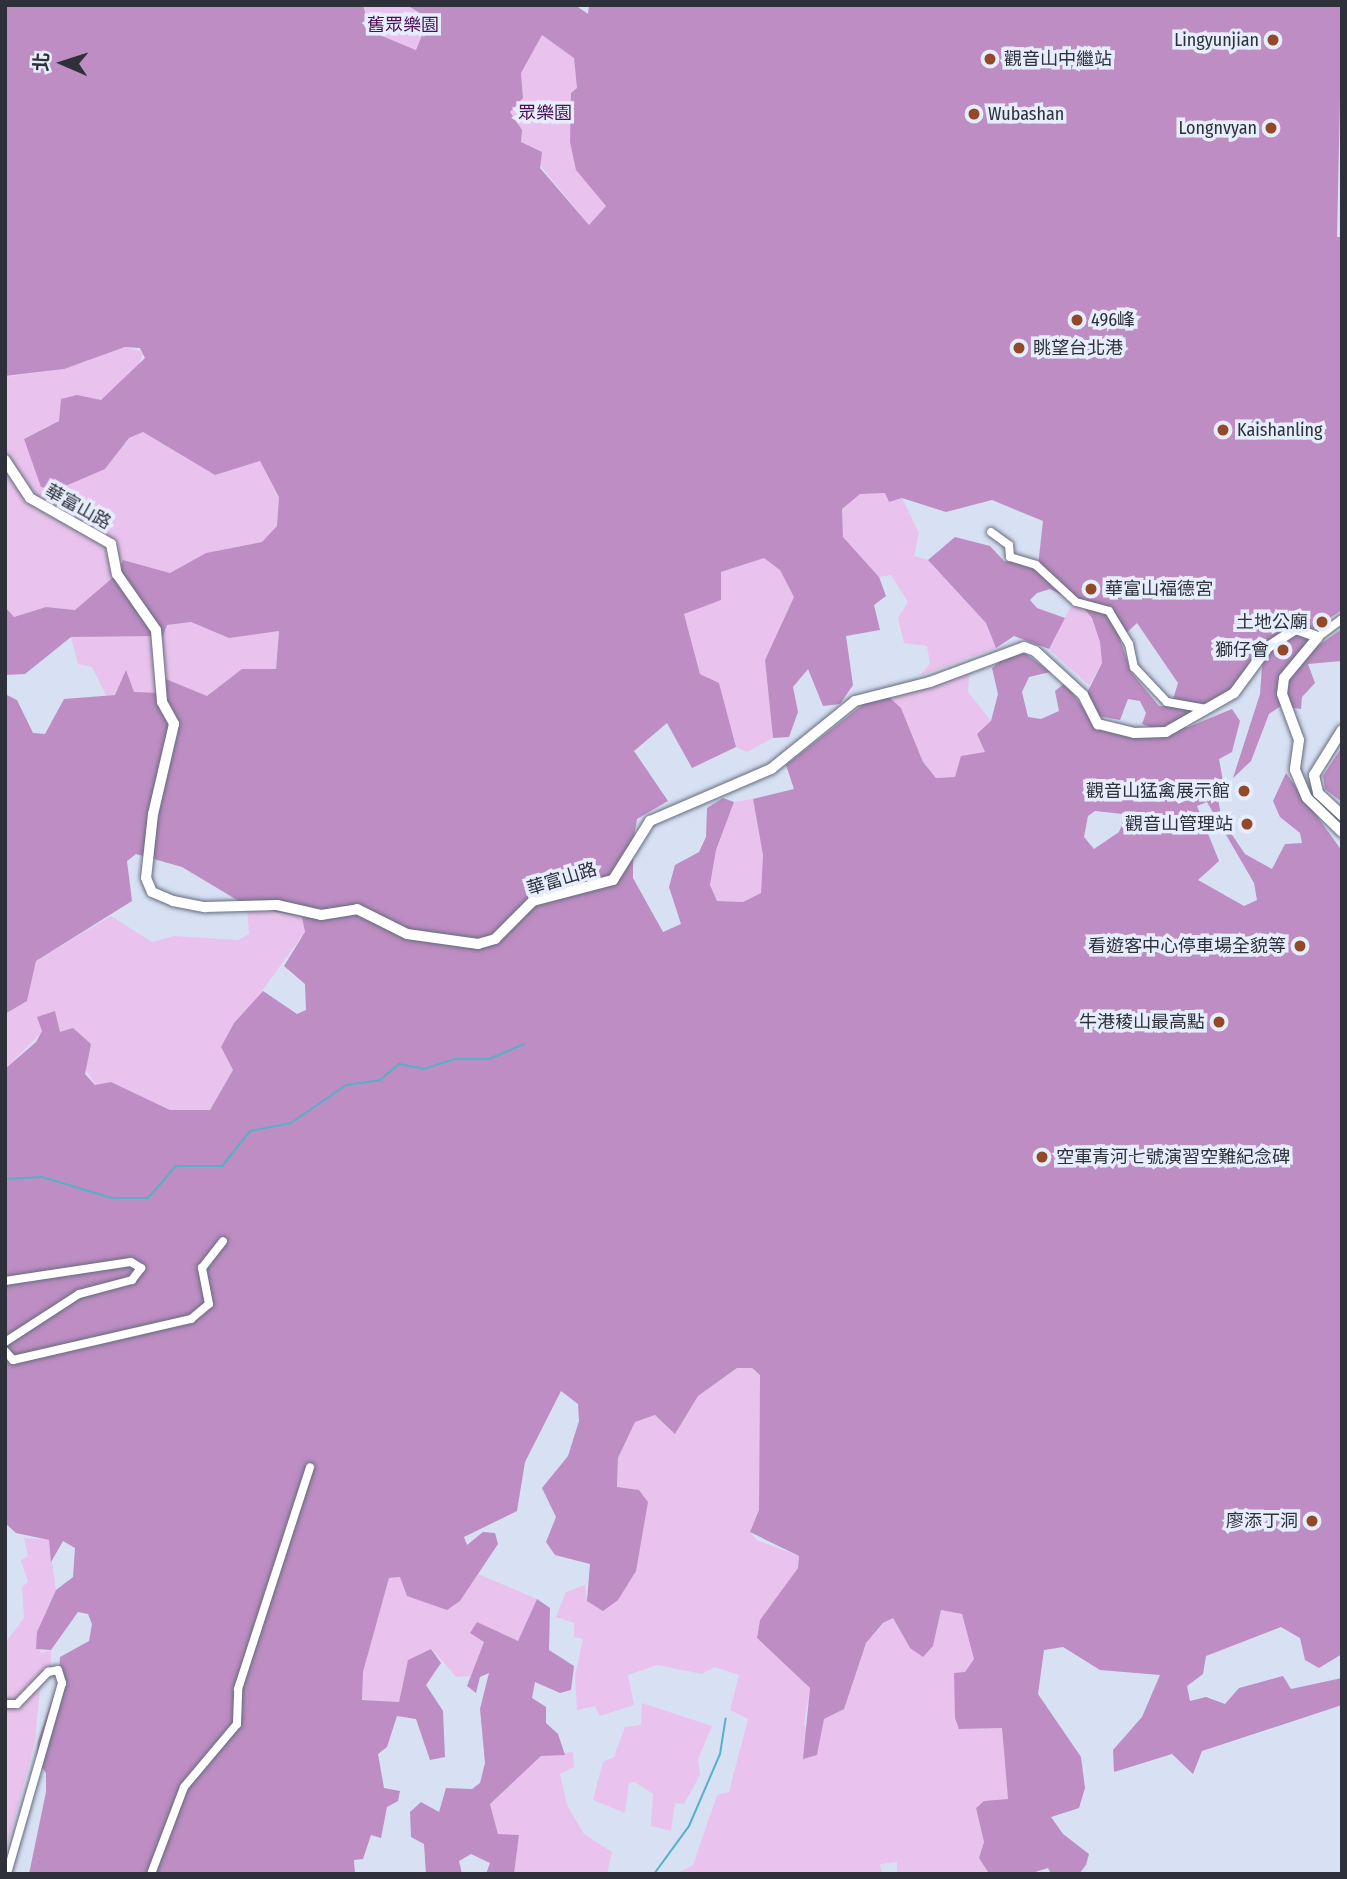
<!DOCTYPE html>
<meta charset="utf-8">
<style>
body{margin:0}
#map{position:relative;width:1347px;height:1879px;overflow:hidden;background:#d8e0f4;font-family:"Fira Sans Condensed","Noto Sans TC",sans-serif}
div>[style]{position:absolute}
.green>*{inset:0;background:#e9c3ed}
.forest>*{inset:0;background:#bd8dc3}
.stream>*{height:2px;margin:-1px;padding:0 1px;transform-origin:1px;border-radius:1px;background:#54b1c6}
.roads{filter:drop-shadow(0 0 2px #646b7c) drop-shadow(0 0 2px #646b7c)}
.minor>*{height:8px;margin:-4px;padding:0 4px;transform-origin:4px;border-radius:4px;background:#fff}
.tertiary>*{height:10px;margin:-5px;padding:0 5px;transform-origin:5px;border-radius:5px;background:#fff}
.dots>*{width:19px;height:19px;translate:-50% -50%;box-sizing:border-box;border:4px solid #e6edfd;border-radius:50%}
span{translate:-50% -50%;white-space:nowrap;text-align:center;line-height:1.15;-webkit-text-stroke:7px #e6edfd;paint-order:stroke}
.park-label{font-size:18px;color:#4a0f52}
.poi-label{font-size:18px;color:#2e3139}
.right{translate:-100% -50%;text-align:right}
.left{translate:0 -50%;text-align:left}
.street-label{font-size:18px;color:#2e3139}
.frame{position:absolute;inset:0;border:7px solid #2e3139;pointer-events:none}
.north{position:absolute;left:28px;top:28px;width:70px;height:70px;-webkit-text-stroke:5px #e6edfd;paint-order:stroke;rotate:273deg;font-size:19px;font-weight:700;line-height:28px;text-align:center;color:#2e3139}
.north::after{content:'';display:block;margin:auto;width:24px;height:32px;background:#2e3139;clip-path:polygon(50% 0,100% 100%,50% 72%,0 100%)}
</style>
<div id="map">
<div class="green">
<i style="clip-path:polygon(363px 5px,407px 5px,430px 19px,417px 50px,370px 31px)"></i>
<i style="clip-path:polygon(542px 34px,574px 58px,577px 88px,570px 142px,576px 169px,606px 206px,589px 225px,521px 142px,510px 112px,523px 98px,521px 73px)"></i>
<i style="clip-path:polygon(125px 347px,144px 352px,135px 373px,100px 400px,77px 395px,60px 420px,24px 439px,105px 469px,129px 438px,143px 432px,215px 475px,260px 461px,279px 497px,277px 526px,262px 542px,206px 553px,170px 573px,123px 560px,117px 574px,76px 610px,46px 607px,14px 617px,7px 609px,5px 587px,5px 377px,64px 369px)"></i>
<i style="clip-path:polygon(885px 493px,889px 502px,902px 498px,919px 533px,914px 556px,928px 560px,986px 623px,996px 648px,919px 676px,930px 664px,927px 646px,904px 643px,898px 618px,908px 602px,891px 575px,879px 577px,843px 537px,842px 509px,859px 494px)"></i>
<i style="clip-path:polygon(764px 558px,780px 569px,794px 597px,765px 660px,773px 738px,747px 752px,736px 747px,719px 683px,700px 674px,684px 614px,720px 599px,721px 572px)"></i>
<i style="clip-path:polygon(1080px 604px,1092px 618px,1100px 642px,1102px 663px,1089px 685px,1049px 649px,1070px 608px)"></i>
<i style="clip-path:polygon(191px 622px,229px 638px,279px 630px,276px 669px,242px 669px,207px 696px,167px 679px,163px 693px,106px 695px,92px 667px,78px 664px,71px 637px,163px 636px,167px 625px)"></i>
<i style="clip-path:polygon(969px 673px,968px 692px,991px 721px,986px 752px,955px 777px,936px 778px,923px 762px,901px 708px,889px 697px)"></i>
<i style="clip-path:polygon(753px 799px,763px 855px,761px 893px,743px 902px,717px 901px,710px 885px,716px 850px,734px 802px)"></i>
<i style="clip-path:polygon(247px 906px,303px 917px,305px 932px,221px 1047px,233px 1070px,210px 1110px,170px 1110px,111px 1082px,96px 1085px,60px 1032px,42px 1032px,5px 1069px,5px 1014px,27px 1001px,36px 961px,111px 916px,152px 942px,174px 936px,238px 940px,249px 934px)"></i>
<i style="clip-path:polygon(737px 1368px,752px 1368px,760px 1375px,759px 1510px,750px 1532px,757px 1540px,799px 1556px,798px 1568px,760px 1620px,757px 1638px,810px 1688px,804px 1724px,817px 1755px,824px 1719px,844px 1709px,866px 1643px,884px 1623px,893px 1618px,910px 1648px,933px 1646px,941px 1610px,962px 1614px,974px 1659px,965px 1672px,960px 1729px,1002px 1728px,1008px 1800px,984px 1801px,976px 1808px,984px 1842px,979px 1858px,993px 1874px,897px 1874px,897px 1862px,880px 1864px,882px 1874px,676px 1874px,693px 1865px,717px 1795px,729px 1792px,748px 1719px,730px 1710px,739px 1675px,714px 1667px,702px 1674px,657px 1665px,628px 1675px,634px 1705px,600px 1716px,595px 1706px,577px 1710px,575px 1676px,583px 1639px,574px 1637px,574px 1623px,556px 1617px,566px 1592px,585px 1585px,587px 1601px,638px 1490px,617px 1488px,618px 1458px,635px 1422px,655px 1415px,675px 1433px,698px 1396px)"></i>
<i style="clip-path:polygon(24px 1538px,49px 1540px,56px 1590px,37px 1632px,41px 1653px,51px 1650px,51px 1668px,40px 1689px,35px 1741px,5px 1856px,5px 1643px,24px 1618px,22px 1587px,28px 1582px,21px 1560px,28px 1556px)"></i>
<i style="clip-path:polygon(478px 1574px,537px 1599px,518px 1641px,477px 1623px,484px 1642px,471px 1676px,456px 1677px,432px 1649px,408px 1660px,399px 1702px,362px 1700px,363px 1672px,389px 1578px,400px 1577px,460px 1601px)"></i>
<i style="clip-path:polygon(642px 1703px,712px 1726px,698px 1759px,700px 1775px,684px 1804px,675px 1803px,671px 1831px,651px 1826px,653px 1794px,635px 1782px,629px 1783px,625px 1813px,593px 1800px,603px 1762px,614px 1757px,625px 1727px,641px 1725px)"></i>
<i style="clip-path:polygon(573px 1752px,574px 1767px,560px 1774px,567px 1805px,584px 1834px,612px 1852px,607px 1874px,514px 1874px,519px 1836px,498px 1834px,490px 1804px,541px 1756px)"></i>
</div>
<div class="forest">
<i style="clip-path:polygon(evenodd,5px 5px,363px 5px,370px 31px,416px 50px,429px 19px,407px 5px,575px 5px,588px 14px,589px 5px,1342px 5px,1337px 237px,1342px 237px,1342px 610px,1313px 629px,1319px 645px,1342px 629px,1342px 661px,1308px 664px,1315px 683px,1302px 697px,1301px 709px,1281px 706px,1269px 714px,1251px 761px,1233px 778px,1260px 694px,1263px 653px,1255px 653px,1233px 690px,1183px 720px,1186px 728px,1232px 709px,1240px 721px,1232px 752px,1219px 759px,1224px 787px,1218px 799px,1222px 820px,1245px 854px,1272px 869px,1285px 844px,1302px 843px,1300px 833px,1280px 817px,1273px 801px,1286px 773px,1342px 851px,1342px 1654px,1319px 1668px,1305px 1660px,1300px 1638px,1281px 1627px,1206px 1656px,1203px 1674px,1187px 1686px,1190px 1701px,1206px 1697px,1225px 1704px,1239px 1688px,1283px 1676px,1291px 1689px,1342px 1678px,1342px 1705px,1202px 1751px,1193px 1774px,1172px 1754px,1114px 1772px,1113px 1750px,1142px 1717px,1160px 1675px,1100px 1670px,1063px 1647px,1044px 1650px,1038px 1694px,1081px 1757px,1085px 1788px,1079px 1808px,1051px 1817px,1063px 1834px,1089px 1854px,1086px 1865px,1079px 1874px,1051px 1874px,1048px 1868px,1029px 1874px,988px 1872px,979px 1858px,984px 1842px,976px 1808px,984px 1801px,1008px 1799px,1002px 1728px,959px 1729px,955px 1718px,954px 1673px,965px 1672px,974px 1659px,962px 1614px,941px 1610px,933px 1646px,923px 1657px,910px 1648px,893px 1618px,883px 1623px,866px 1643px,844px 1709px,824px 1719px,817px 1755px,803px 1759px,810px 1688px,757px 1638px,760px 1620px,798px 1568px,799px 1556px,750px 1532px,759px 1510px,760px 1375px,752px 1368px,737px 1368px,698px 1396px,675px 1434px,655px 1415px,635px 1422px,618px 1458px,617px 1487px,639px 1490px,648px 1502px,636px 1571px,618px 1600px,603px 1611px,587px 1601px,590px 1564px,555px 1555px,546px 1542px,556px 1517px,542px 1488px,568px 1456px,579px 1421px,578px 1404px,561px 1391px,525px 1462px,517px 1511px,464px 1537px,467px 1545px,483px 1532px,495px 1533px,498px 1544px,460px 1601px,447px 1610px,407px 1596px,400px 1577px,389px 1578px,363px 1672px,362px 1700px,399px 1702px,408px 1660px,431px 1649px,441px 1663px,426px 1685px,443px 1711px,445px 1757px,430px 1760px,416px 1719px,397px 1716px,387px 1747px,378px 1754px,384px 1788px,400px 1791px,398px 1801px,387px 1807px,381px 1838px,371px 1835px,363px 1859px,354px 1860px,355px 1874px,29px 1874px,46px 1792px,46px 1773px,36px 1759px,38px 1741px,58px 1683px,60px 1657px,89px 1641px,92px 1624px,88px 1614px,78px 1612px,51px 1650px,36px 1649px,37px 1632px,56px 1590px,73px 1577px,75px 1548px,63px 1541px,51px 1562px,49px 1540px,16px 1533px,5px 1523px,5px 1069px,36px 1042px,42px 1031px,37px 1017px,55px 1011px,60px 1032px,73px 1028px,91px 1044px,85px 1074px,95px 1085px,111px 1082px,170px 1110px,210px 1110px,233px 1070px,221px 1047px,234px 1023px,263px 991px,297px 1014px,306px 1010px,305px 984px,284px 966px,305px 932px,302px 917px,247px 906px,182px 867px,136px 854px,127px 861px,132px 901px,36px 961px,27px 1001px,5px 1014px,5px 694px,17px 700px,33px 733px,45px 734px,64px 699px,115px 695px,126px 670px,134px 692px,162px 693px,166px 679px,207px 696px,242px 669px,276px 669px,279px 631px,229px 638px,191px 622px,167px 625px,163px 636px,71px 637px,25px 674px,5px 675px,5px 587px,7px 609px,14px 617px,46px 607px,75px 610px,117px 574px,123px 560px,170px 573px,206px 553px,262px 542px,277px 526px,279px 497px,260px 461px,215px 475px,143px 432px,129px 438px,105px 469px,56px 490px,41px 487px,24px 439px,59px 421px,61px 399px,77px 395px,101px 400px,145px 358px,140px 348px,125px 347px,64px 369px,5px 376px,5px 5px,542px 35px,574px 58px,577px 88px,571px 93px,570px 142px,576px 170px,606px 206px,589px 225px,540px 168px,542px 152px,521px 142px,522px 130px,510px 112px,523px 98px,521px 73px,542px 35px,5px 5px,885px 493px,889px 502px,902px 498px,946px 512px,992px 500px,1043px 521px,1038px 566px,1004px 561px,990px 546px,955px 537px,928px 560px,986px 623px,996px 648px,1014px 636px,1049px 649px,1065px 618px,1037px 608px,1030px 600px,1037px 593px,1050px 589px,1080px 604px,1092px 618px,1100px 642px,1102px 663px,1087px 693px,1098px 716px,1120px 720px,1128px 699px,1140px 701px,1146px 713px,1142px 724px,1150px 727px,1146px 736px,1099px 729px,1065px 683px,1055px 691px,1059px 711px,1041px 719px,1028px 717px,1022px 692px,1029px 677px,1050px 672px,1022px 651px,1011px 652px,992px 668px,998px 694px,991px 721px,977px 734px,985px 752px,961px 756px,955px 777px,936px 778px,923px 762px,901px 708px,889px 697px,866px 702px,786px 765px,794px 789px,753px 799px,763px 855px,761px 893px,743px 902px,717px 901px,710px 885px,716px 850px,734px 802px,723px 798px,707px 808px,706px 837px,699px 852px,675px 865px,669px 887px,681px 924px,663px 932px,633px 878px,633px 843px,637px 819px,668px 801px,634px 751px,667px 723px,692px 768px,736px 747px,719px 683px,700px 674px,684px 614px,721px 600px,721px 572px,764px 558px,780px 570px,794px 597px,765px 660px,773px 738px,789px 737px,798px 712px,793px 687px,808px 669px,823px 706px,840px 704px,853px 685px,846px 636px,880px 630px,874px 605px,886px 596px,879px 577px,843px 537px,842px 509px,860px 494px,885px 493px,5px 5px,1137px 623px,1178px 683px,1171px 706px,1159px 706px,1131px 672px,1120px 639px,1137px 623px,5px 5px,1207px 802px,1254px 883px,1257px 900px,1244px 906px,1198px 880px,1219px 861px,1197px 806px,1207px 802px,5px 5px,1095px 811px,1123px 814px,1124px 819px,1119px 832px,1094px 849px,1084px 837px,1088px 816px,1095px 811px)"></i>
<i style="clip-path:polygon(1342px 747px,1342px 802px,1325px 789px,1323px 776px)"></i>
<i style="clip-path:polygon(537px 1599px,550px 1608px,549px 1650px,574px 1666px,571px 1690px,560px 1693px,535px 1682px,532px 1698px,546px 1707px,546px 1723px,558px 1734px,565px 1755px,541px 1756px,490px 1804px,498px 1834px,519px 1835px,514px 1874px,486px 1874px,490px 1863px,471px 1854px,459px 1861px,462px 1874px,426px 1874px,424px 1844px,411px 1837px,410px 1812px,421px 1802px,439px 1812px,446px 1788px,472px 1789px,480px 1783px,485px 1763px,480px 1709px,489px 1673px,480px 1677px,476px 1693px,467px 1686px,484px 1642px,470px 1633px,477px 1622px,518px 1641px)"></i>
</div>
<div class="stream">
<i style="left:5px;top:1179px;width:37px;rotate:-3deg"></i>
<i style="left:42px;top:1177px;width:73px;rotate:16.7deg"></i>
<i style="left:112px;top:1198px;width:36px"></i>
<i style="left:148px;top:1198px;width:43px;rotate:-48.8deg"></i>
<i style="left:176px;top:1166px;width:46px"></i>
<i style="left:222px;top:1166px;width:45px;rotate:-51.3deg"></i>
<i style="left:250px;top:1131px;width:42px;rotate:-11deg"></i>
<i style="left:291px;top:1123px;width:67px;rotate:-34.6deg"></i>
<i style="left:346px;top:1085px;width:34px;rotate:-8deg"></i>
<i style="left:380px;top:1080px;width:25px;rotate:-40deg"></i>
<i style="left:399px;top:1064px;width:25px;rotate:11deg"></i>
<i style="left:424px;top:1069px;width:32px;rotate:-18deg"></i>
<i style="left:454px;top:1059px;width:35px"></i>
<i style="left:489px;top:1059px;width:38px;rotate:-23deg"></i>
<i style="left:654px;top:1874px;width:59px;rotate:-53.9deg"></i>
<i style="left:689px;top:1826px;width:78px;rotate:-66.7deg"></i>
<i style="left:720px;top:1754px;width:36px;rotate:-81deg"></i>
</div>
<div class="roads">
<div class="minor">
<i style="left:991px;top:532px;width:22px;rotate:36deg"></i>
<i style="left:1009px;top:545px;width:12px;rotate:85deg"></i>
<i style="left:1010px;top:557px;width:27px;rotate:17deg"></i>
<i style="left:1036px;top:565px;width:54px;rotate:42.8deg"></i>
<i style="left:1076px;top:602px;width:34px;rotate:15deg"></i>
<i style="left:1109px;top:611px;width:39px;rotate:59deg"></i>
<i style="left:1129px;top:644px;width:24px;rotate:78deg"></i>
<i style="left:1134px;top:667px;width:48px;rotate:46.7deg"></i>
<i style="left:1167px;top:702px;width:40px;rotate:10deg"></i>
<i style="left:1318px;top:637px;width:30px;rotate:-37deg"></i>
<i style="left:5px;top:1281px;width:127px;rotate:-8.6deg"></i>
<i style="left:131px;top:1262px;width:12px;rotate:31deg"></i>
<i style="left:141px;top:1268px;width:15px;rotate:127deg"></i>
<i style="left:132px;top:1280px;width:55px;rotate:165.2deg"></i>
<i style="left:79px;top:1294px;width:88px;rotate:147deg"></i>
<i style="left:5px;top:1351px;width:12px;rotate:48deg"></i>
<i style="left:13px;top:1360px;width:183px;rotate:-13deg"></i>
<i style="left:191px;top:1319px;width:23px;rotate:-40deg"></i>
<i style="left:209px;top:1304px;width:37px;rotate:-101deg"></i>
<i style="left:202px;top:1268px;width:34px;rotate:-52deg"></i>
<i style="left:6px;top:1704px;width:11px"></i>
<i style="left:17px;top:1704px;width:45px;rotate:-45.9deg"></i>
<i style="left:48px;top:1672px;width:10px;rotate:-11deg"></i>
<i style="left:58px;top:1670px;width:14px;rotate:73deg"></i>
<i style="left:62px;top:1683px;width:199px;rotate:106.1deg"></i>
<i style="left:151px;top:1874px;width:93px;rotate:-69.2deg"></i>
<i style="left:184px;top:1787px;width:82px;rotate:-49.9deg"></i>
<i style="left:237px;top:1724px;width:35px;rotate:-88deg"></i>
<i style="left:238px;top:1689px;width:233px;rotate:-72deg"></i>
</div>
<div class="tertiary">
<i style="left:5px;top:460px;width:45px;rotate:56.7deg"></i>
<i style="left:30px;top:498px;width:93px;rotate:29.6deg"></i>
<i style="left:111px;top:544px;width:31px;rotate:79deg"></i>
<i style="left:117px;top:574px;width:68px;rotate:55.1deg"></i>
<i style="left:156px;top:630px;width:72px;rotate:85.2deg"></i>
<i style="left:162px;top:702px;width:25px;rotate:61deg"></i>
<i style="left:174px;top:724px;width:92px;rotate:103.1deg"></i>
<i style="left:153px;top:814px;width:64px;rotate:96.2deg"></i>
<i style="left:146px;top:878px;width:15px;rotate:67deg"></i>
<i style="left:152px;top:892px;width:23px;rotate:23deg"></i>
<i style="left:173px;top:901px;width:33px;rotate:11deg"></i>
<i style="left:205px;top:907px;width:72px;rotate:-1.6deg"></i>
<i style="left:277px;top:905px;width:45px;rotate:12.8deg"></i>
<i style="left:321px;top:915px;width:36px;rotate:-9deg"></i>
<i style="left:357px;top:909px;width:56px;rotate:26.6deg"></i>
<i style="left:407px;top:934px;width:72px;rotate:8deg"></i>
<i style="left:478px;top:944px;width:18px;rotate:-16deg"></i>
<i style="left:495px;top:939px;width:54px;rotate:-45deg"></i>
<i style="left:533px;top:901px;width:83px;rotate:-14.7deg"></i>
<i style="left:613px;top:880px;width:70px;rotate:-57.9deg"></i>
<i style="left:650px;top:821px;width:132px;rotate:-23.3deg"></i>
<i style="left:771px;top:769px;width:108px;rotate:-39deg"></i>
<i style="left:855px;top:701px;width:77px;rotate:-14.2deg"></i>
<i style="left:930px;top:682px;width:100px;rotate:-20.4deg"></i>
<i style="left:1024px;top:647px;width:12px;rotate:20deg"></i>
<i style="left:1035px;top:651px;width:65px;rotate:42.5deg"></i>
<i style="left:1083px;top:695px;width:33px;rotate:63deg"></i>
<i style="left:1098px;top:724px;width:37px;rotate:14deg"></i>
<i style="left:1134px;top:733px;width:32px;rotate:-2deg"></i>
<i style="left:1166px;top:732px;width:78px;rotate:-29.8deg"></i>
<i style="left:1234px;top:693px;width:57px;rotate:-53.5deg"></i>
<i style="left:1268px;top:647px;width:33px;rotate:-33deg"></i>
<i style="left:1296px;top:629px;width:23px;rotate:20deg"></i>
<i style="left:1318px;top:637px;width:53px;rotate:129.7deg"></i>
<i style="left:1284px;top:678px;width:16px;rotate:97deg"></i>
<i style="left:1282px;top:694px;width:49px;rotate:69.7deg"></i>
<i style="left:1299px;top:740px;width:30px;rotate:98deg"></i>
<i style="left:1295px;top:770px;width:30px;rotate:67deg"></i>
<i style="left:1307px;top:798px;width:49px;rotate:44.2deg"></i>
<i style="left:1342px;top:730px;width:53px;rotate:121.9deg"></i>
<i style="left:1314px;top:775px;width:18px;rotate:77deg"></i>
<i style="left:1318px;top:793px;width:33px;rotate:43deg"></i>
</div>
</div>
<div class="dots">
<i style="left:1273px;top:40px;background:#914927"></i>
<i style="left:990px;top:59px;background:#914927"></i>
<i style="left:974px;top:114px;background:#914927"></i>
<i style="left:1271px;top:128px;background:#914927"></i>
<i style="left:1077px;top:320px;background:#914927"></i>
<i style="left:1019px;top:348px;background:#914927"></i>
<i style="left:1223px;top:430px;background:#914927"></i>
<i style="left:1091px;top:589px;background:#914927"></i>
<i style="left:1322px;top:622px;background:#914927"></i>
<i style="left:1283px;top:650px;background:#914927"></i>
<i style="left:1244px;top:791px;background:#914927"></i>
<i style="left:1247px;top:824px;background:#914927"></i>
<i style="left:1300px;top:946px;background:#914927"></i>
<i style="left:1219px;top:1022px;background:#914927"></i>
<i style="left:1042px;top:1157px;background:#914927"></i>
<i style="left:1312px;top:1521px;background:#914927"></i>
</div>
<div class="park-label">
<span style="left:403px;top:25px">舊眾樂園</span>
<span style="left:545px;top:113px">眾樂園</span>
</div>
<div class="poi-label">
<span class="right" style="left:1259px;top:40px">Lingyunjian</span>
<span class="left" style="left:1004px;top:59px">觀音山中繼站</span>
<span class="left" style="left:988px;top:114px">Wubashan</span>
<span class="right" style="left:1257px;top:128px">Longnvyan</span>
<span class="left" style="left:1091px;top:320px">496峰</span>
<span class="left" style="left:1033px;top:348px">眺望台北港</span>
<span class="left" style="left:1237px;top:430px">Kaishanling</span>
<span class="left" style="left:1105px;top:589px">華富山福德宮</span>
<span class="right" style="left:1308px;top:622px">土地公廟</span>
<span class="right" style="left:1269px;top:650px">獅仔會</span>
<span class="right" style="left:1230px;top:791px">觀音山猛禽展示館</span>
<span class="right" style="left:1233px;top:824px">觀音山管理站</span>
<span class="right" style="left:1286px;top:946px">看遊客中心停車場全貌等</span>
<span class="right" style="left:1205px;top:1022px">牛港稜山最高點</span>
<span class="left" style="left:1056px;top:1157px">空軍青河七號演習空難紀念碑</span>
<span class="right" style="left:1298px;top:1521px">廖添丁洞</span>
</div>
<div class="street-label">
<span style="left:78px;top:507px;rotate:29deg">華富山路</span>
<span style="left:562px;top:879px;rotate:-17deg">華富山路</span>
</div>
<div class="frame"></div>
<div class="north">北</div>
</div>
